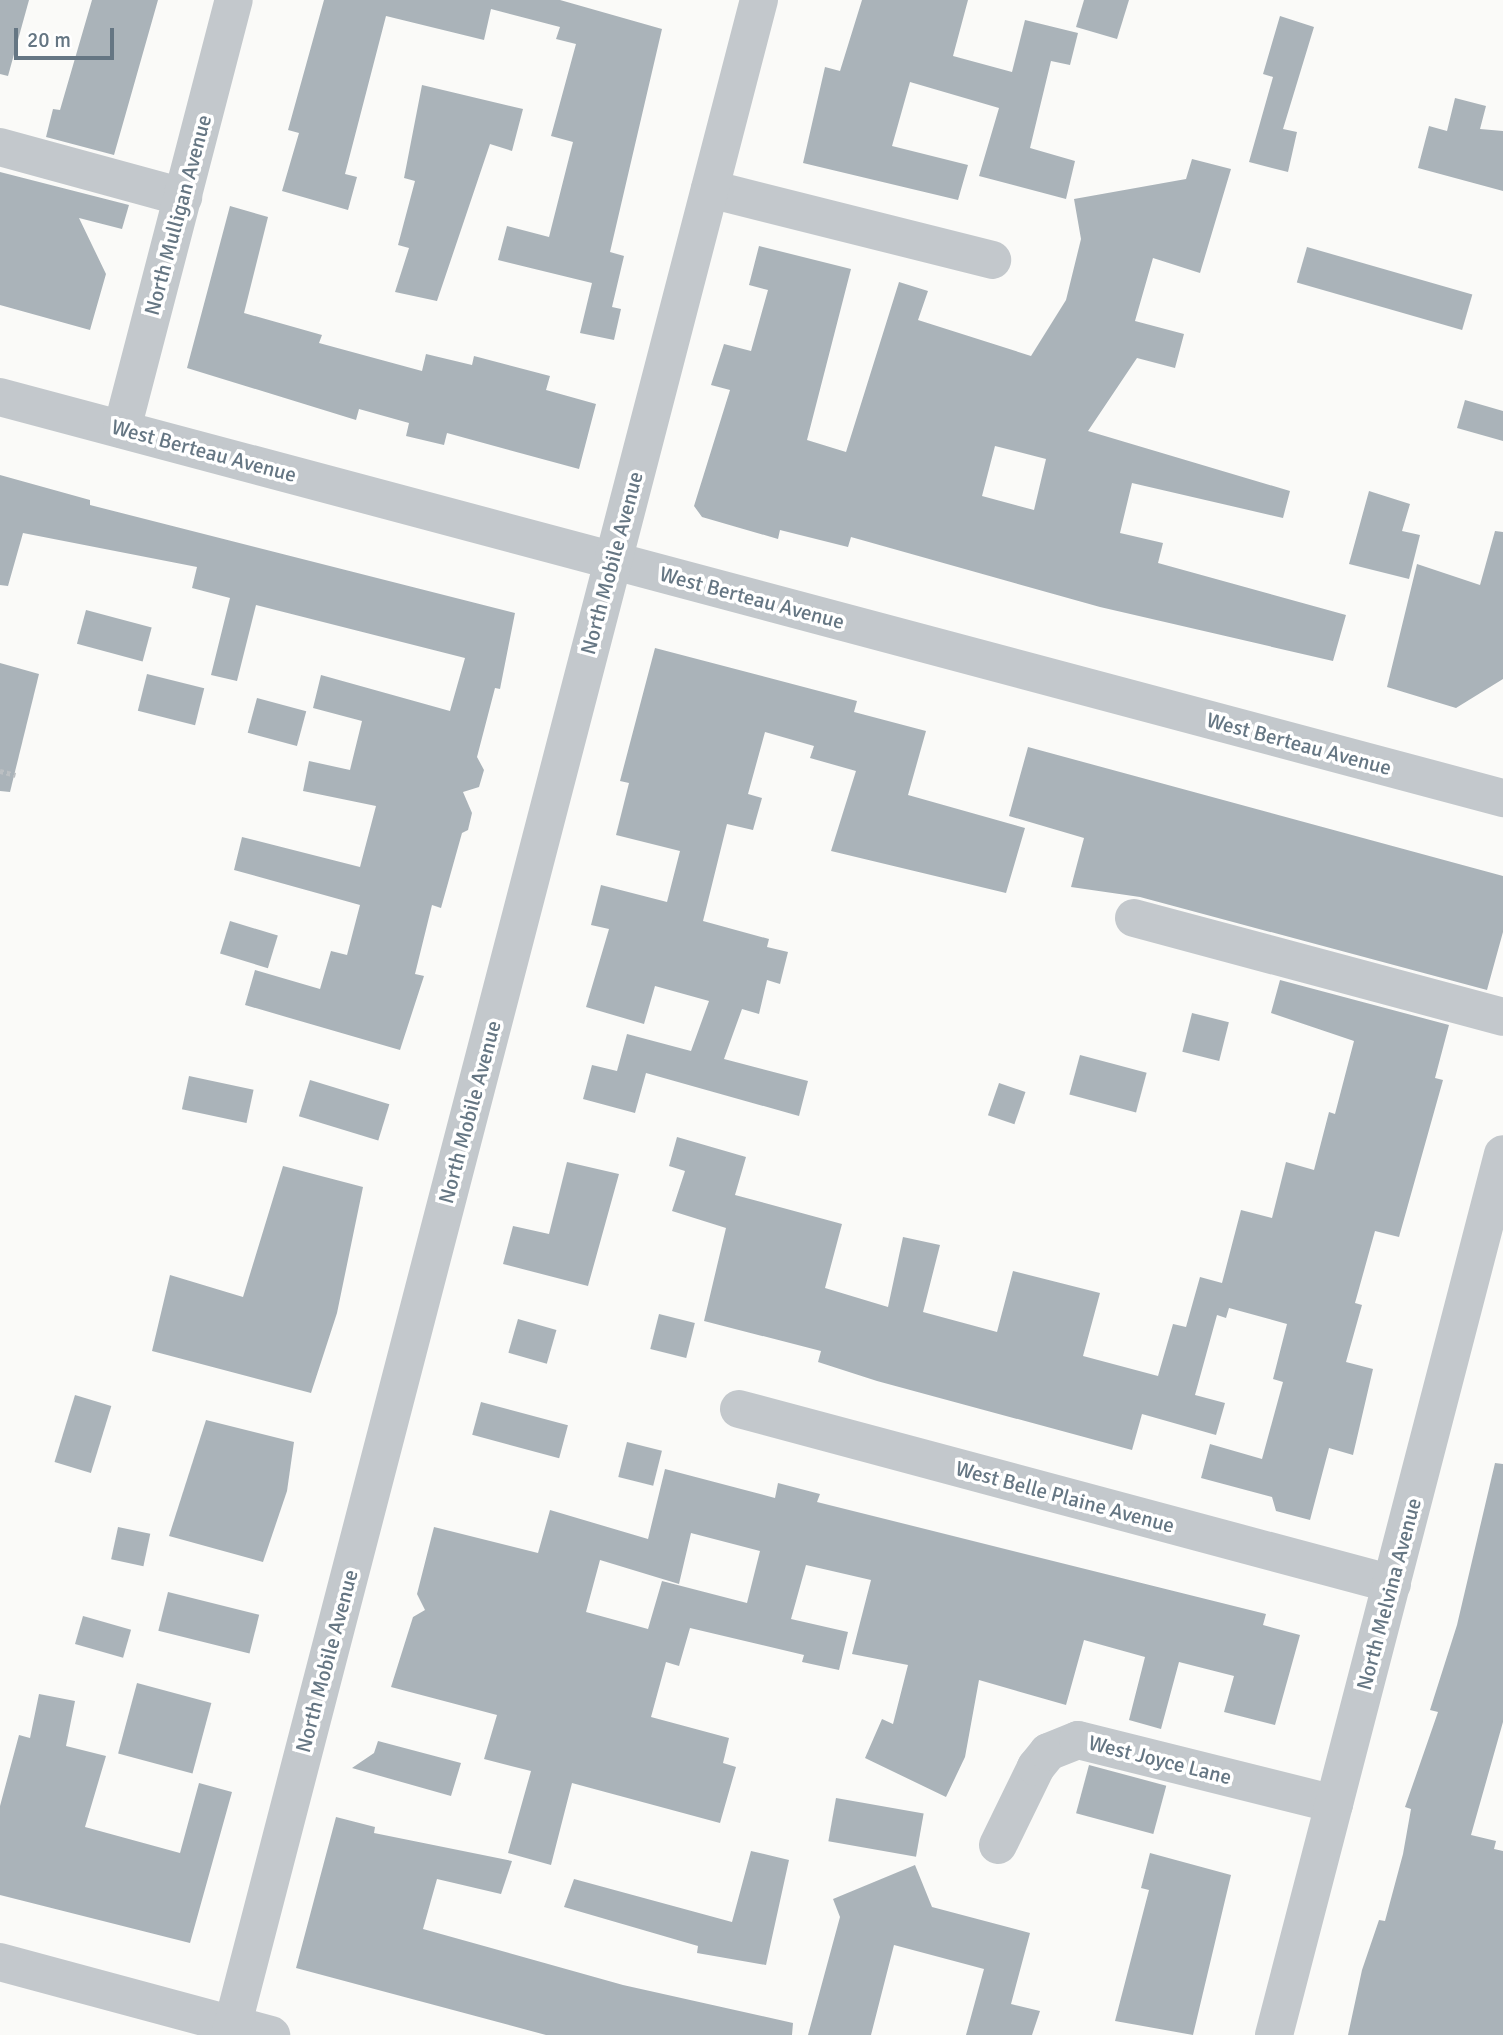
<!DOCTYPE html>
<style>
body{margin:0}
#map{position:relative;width:1503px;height:2035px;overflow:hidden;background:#fafaf8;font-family:Signika,sans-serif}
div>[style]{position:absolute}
.building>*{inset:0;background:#aab3b9;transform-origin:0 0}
.path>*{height:4.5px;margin-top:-2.25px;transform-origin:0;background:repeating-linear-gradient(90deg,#bbbfc2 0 3.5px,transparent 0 7px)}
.minor>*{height:38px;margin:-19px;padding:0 19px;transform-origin:19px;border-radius:19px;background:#c3c8cc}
span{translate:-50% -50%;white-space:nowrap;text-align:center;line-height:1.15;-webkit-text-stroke:7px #fff;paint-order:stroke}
.street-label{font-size:21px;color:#657683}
.scale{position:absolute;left:14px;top:28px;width:100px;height:32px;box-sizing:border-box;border:4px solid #657683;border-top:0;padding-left:9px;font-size:21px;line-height:24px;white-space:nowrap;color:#657683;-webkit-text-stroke:5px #fff;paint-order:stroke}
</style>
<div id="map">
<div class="building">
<i style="clip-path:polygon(0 0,29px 0,8px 76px,0 74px)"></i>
<i style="clip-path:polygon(92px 0,158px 0,114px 155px,46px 137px,53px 109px,60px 110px)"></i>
<i style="clip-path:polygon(324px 0,560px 0,662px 29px,610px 252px,624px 256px,612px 307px,621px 309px,614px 340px,580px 333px,592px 283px,498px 260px,507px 226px,549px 237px,573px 142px,551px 136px,576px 44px,556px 39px,560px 27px,491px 9px,484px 40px,386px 16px,345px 174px,357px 177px,348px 210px,282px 191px,299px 133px,288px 130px)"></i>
<i style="clip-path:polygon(862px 0,968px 0,953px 56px,1012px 72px,1025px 20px,1078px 33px,1070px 65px,1051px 61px,1030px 148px,1075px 161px,1066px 199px,979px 176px,999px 108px,910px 82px,892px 146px,968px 165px,958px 200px,803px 163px,825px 67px,840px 71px)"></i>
<i style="clip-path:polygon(1084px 0,1129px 0,1117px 39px,1076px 27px)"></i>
<i style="clip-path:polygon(1280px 16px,1314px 27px,1283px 129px,1297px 132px,1288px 172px,1249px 162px,1273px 77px,1263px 74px)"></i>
<i style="clip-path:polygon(422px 85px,523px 109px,512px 151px,490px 144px,437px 301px,395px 292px,409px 248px,398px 245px,415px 181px,404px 178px)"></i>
<i style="clip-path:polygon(1455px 98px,1486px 106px,1480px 129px,1503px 131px,1503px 191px,1418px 168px,1429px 126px,1447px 131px)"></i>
<i style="clip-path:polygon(evenodd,1192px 159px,1231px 169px,1200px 273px,1153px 258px,1135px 321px,1184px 334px,1175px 368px,1137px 358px,1088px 431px,1290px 491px,1283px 518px,1132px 483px,1120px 533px,1163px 543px,1158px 563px,1346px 615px,1333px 661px,1100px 607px,851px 537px,848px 547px,780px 530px,778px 539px,702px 517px,694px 506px,730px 390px,711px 385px,724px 344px,751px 351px,768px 290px,749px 285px,759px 246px,851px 269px,807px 440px,846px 452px,899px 282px,928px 291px,918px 320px,1031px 356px,1066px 300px,1081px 239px,1074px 199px,1186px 179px,1192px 159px,995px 446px,1046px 459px,1034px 510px,982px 496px,995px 446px)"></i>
<i style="clip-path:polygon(0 172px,129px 205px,122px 229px,79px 218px,106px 274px,90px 330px,0 305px)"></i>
<i style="clip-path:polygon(230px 206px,268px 217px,244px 313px,322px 335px,319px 343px,422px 371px,426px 354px,472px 365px,474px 356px,550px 376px,546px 390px,596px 404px,579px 469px,447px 433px,444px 445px,406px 436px,409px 423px,359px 409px,356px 420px,187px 368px)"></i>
<i style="left:1307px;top:247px;width:172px;height:37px;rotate:16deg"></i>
<i style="clip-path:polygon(1465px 400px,1503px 411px,1503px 441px,1457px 428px)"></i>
<i style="clip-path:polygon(0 475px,90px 500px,90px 505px,515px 613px,500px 689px,495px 688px,477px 757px,484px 770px,479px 787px,463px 792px,472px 813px,468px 830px,462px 833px,441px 908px,432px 905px,415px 974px,424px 976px,400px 1050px,245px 1005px,255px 970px,320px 989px,331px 951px,347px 955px,360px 905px,234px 870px,242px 837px,360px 867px,376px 806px,303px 791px,309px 761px,350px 770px,362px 721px,313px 708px,321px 675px,450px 711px,465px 658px,256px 605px,237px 681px,211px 675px,230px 598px,192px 588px,197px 567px,23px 533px,8px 586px,0 585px)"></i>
<i style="clip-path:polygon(1369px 491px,1410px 504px,1402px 531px,1420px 535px,1409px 579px,1349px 564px)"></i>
<i style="clip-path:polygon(1495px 531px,1503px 532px,1503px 679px,1456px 708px,1387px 687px,1417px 564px,1480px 585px)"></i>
<i style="left:86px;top:610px;width:68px;height:35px;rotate:15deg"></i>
<i style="clip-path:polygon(655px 648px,857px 701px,854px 712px,926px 731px,908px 795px,1025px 828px,1006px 893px,831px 851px,856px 771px,810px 758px,814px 746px,765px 732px,748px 794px,762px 798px,753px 830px,727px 824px,703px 921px,769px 939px,767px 947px,788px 952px,780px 984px,767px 980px,759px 1014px,742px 1009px,724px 1059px,808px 1081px,799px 1116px,646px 1073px,635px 1113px,583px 1099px,592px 1065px,617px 1071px,627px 1034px,691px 1051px,709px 1001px,655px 986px,644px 1024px,586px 1007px,609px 929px,591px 925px,601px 885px,667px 902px,680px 851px,616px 835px,629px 783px,620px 781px)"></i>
<i style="clip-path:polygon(0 663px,39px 674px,10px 792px,0 791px)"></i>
<i style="left:147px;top:674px;width:59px;height:38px;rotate:14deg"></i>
<i style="left:257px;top:698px;width:51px;height:36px;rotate:15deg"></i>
<i style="clip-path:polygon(1028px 747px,1503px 876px,1503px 932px,1487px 990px,1140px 897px,1071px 887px,1084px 838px,1009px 816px)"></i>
<i style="left:230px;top:921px;width:50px;height:34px;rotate:17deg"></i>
<i style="clip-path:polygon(1280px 980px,1449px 1025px,1435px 1078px,1443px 1080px,1399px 1237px,1375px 1231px,1355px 1303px,1362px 1305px,1346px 1362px,1373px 1369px,1353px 1455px,1329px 1448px,1310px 1520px,1276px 1511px,1272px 1497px,1201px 1478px,1210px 1444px,1262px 1459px,1283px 1382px,1273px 1379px,1287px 1324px,1229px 1308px,1226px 1318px,1217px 1315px,1195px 1395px,1225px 1403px,1216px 1435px,1142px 1414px,1132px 1450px,877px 1381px,818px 1362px,821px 1351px,704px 1321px,726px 1228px,672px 1211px,685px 1171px,669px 1166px,677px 1137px,746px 1157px,735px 1195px,842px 1224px,825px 1288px,888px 1307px,903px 1237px,940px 1245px,923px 1312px,997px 1332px,1013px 1271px,1100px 1293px,1083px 1356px,1158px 1376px,1173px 1324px,1186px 1327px,1200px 1277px,1222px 1283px,1241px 1210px,1272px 1218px,1286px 1162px,1314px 1170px,1329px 1112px,1335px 1114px,1354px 1041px,1271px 1013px)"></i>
<i style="left:1192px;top:1013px;width:38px;height:40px;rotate:14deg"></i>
<i style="left:1080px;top:1055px;width:69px;height:41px;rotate:15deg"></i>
<i style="left:189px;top:1076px;width:66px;height:34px;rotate:12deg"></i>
<i style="left:310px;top:1080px;width:83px;height:38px;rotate:17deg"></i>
<i style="left:999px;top:1083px;width:28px;height:34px;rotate:19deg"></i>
<i style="clip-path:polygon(567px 1162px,619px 1174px,588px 1286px,503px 1264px,513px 1226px,549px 1234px)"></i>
<i style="clip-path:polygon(283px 1166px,363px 1187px,337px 1313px,311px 1393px,152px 1351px,170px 1275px,243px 1297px)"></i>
<i style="left:659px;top:1314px;width:37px;height:36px;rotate:14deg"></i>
<i style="left:518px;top:1319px;width:40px;height:35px;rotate:16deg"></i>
<i style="left:75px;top:1395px;width:38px;height:70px;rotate:17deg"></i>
<i style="left:481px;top:1402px;width:90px;height:34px;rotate:15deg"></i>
<i style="clip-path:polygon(206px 1420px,294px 1442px,287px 1491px,263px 1562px,169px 1536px)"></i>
<i style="left:627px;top:1442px;width:36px;height:36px;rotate:14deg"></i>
<i style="clip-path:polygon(1495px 1463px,1503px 1464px,1503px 1722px,1471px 1835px,1496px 1841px,1494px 1849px,1503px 1851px,1503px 2035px,1348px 2035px,1362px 1970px,1379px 1920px,1385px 1921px,1403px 1854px,1411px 1809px,1405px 1807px,1438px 1712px,1430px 1710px,1457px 1625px)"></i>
<i style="clip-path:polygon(evenodd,665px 1469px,775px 1498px,778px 1483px,820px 1494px,817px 1502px,1266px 1614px,1263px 1625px,1300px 1635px,1275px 1725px,1224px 1712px,1234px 1676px,1179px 1662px,1161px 1729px,1129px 1720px,1145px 1657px,1084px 1640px,1066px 1705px,979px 1680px,965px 1757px,946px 1797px,865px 1758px,882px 1719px,893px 1724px,908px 1665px,852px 1654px,871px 1580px,806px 1565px,791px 1619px,848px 1632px,839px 1670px,802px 1662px,804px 1655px,690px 1628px,679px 1666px,666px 1662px,651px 1717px,729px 1738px,723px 1763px,736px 1767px,720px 1823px,572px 1783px,551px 1865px,508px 1853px,531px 1771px,484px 1759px,497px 1715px,391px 1687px,413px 1617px,425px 1610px,417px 1594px,434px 1527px,538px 1553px,550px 1510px,648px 1539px,665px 1469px,691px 1533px,760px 1551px,747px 1603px,662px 1581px,648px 1629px,586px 1612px,600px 1560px,679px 1584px,691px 1533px)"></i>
<i style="left:118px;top:1527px;width:33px;height:33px;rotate:12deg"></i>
<i style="left:168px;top:1592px;width:94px;height:40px;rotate:14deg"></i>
<i style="left:83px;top:1616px;width:50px;height:29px;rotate:16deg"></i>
<i style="left:137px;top:1683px;width:77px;height:73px;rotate:15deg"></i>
<i style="clip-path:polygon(39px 1694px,75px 1701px,66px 1746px,106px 1756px,85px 1827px,180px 1853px,199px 1783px,232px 1792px,190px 1943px,0 1895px,0 1806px,19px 1735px,30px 1738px)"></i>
<i style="clip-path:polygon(378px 1741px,461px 1763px,451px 1796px,352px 1768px,374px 1753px)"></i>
<i style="left:1089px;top:1765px;width:80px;height:50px;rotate:15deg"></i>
<i style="left:836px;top:1798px;width:89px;height:44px;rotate:10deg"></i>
<i style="clip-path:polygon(336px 1817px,375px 1827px,374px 1833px,512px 1861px,501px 1894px,437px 1879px,423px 1929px,623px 1985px,793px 2023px,792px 2035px,546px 2035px,296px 1968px)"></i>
<i style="clip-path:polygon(751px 1851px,789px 1860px,766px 1965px,697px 1953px,698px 1946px,564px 1907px,574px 1879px,732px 1922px)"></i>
<i style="clip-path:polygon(1150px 1853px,1231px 1875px,1193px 2035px,1115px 2021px,1149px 1890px,1141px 1888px)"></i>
<i style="clip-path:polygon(915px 1865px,932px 1907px,1030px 1933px,1011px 2004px,1040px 2011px,1032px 2035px,966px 2035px,984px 1969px,894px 1945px,871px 2035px,808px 2035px,840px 1917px,833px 1899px)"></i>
</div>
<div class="path">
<i style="left:0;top:771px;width:16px;rotate:14deg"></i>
</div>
<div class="minor">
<i style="left:0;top:147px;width:190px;rotate:15.3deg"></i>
<i style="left:710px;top:189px;width:291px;rotate:14.1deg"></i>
<i style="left:0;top:397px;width:1556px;rotate:14.94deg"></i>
<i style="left:122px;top:429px;width:443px;rotate:-75.4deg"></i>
<i style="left:1134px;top:918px;width:382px;rotate:15deg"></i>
<i style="left:739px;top:1409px;width:676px;rotate:15deg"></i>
<i style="left:998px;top:1845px;width:87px;rotate:-64deg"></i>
<i style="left:1036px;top:1767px;width:19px;rotate:-51deg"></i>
<i style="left:1048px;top:1752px;width:32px;rotate:-22deg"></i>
<i style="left:1078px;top:1740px;width:264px;rotate:14deg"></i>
<i style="left:0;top:1962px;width:281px;rotate:15.1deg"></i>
<i style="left:230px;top:2035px;width:2103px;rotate:-75.43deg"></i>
<i style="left:1274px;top:2035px;width:910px;rotate:-75.43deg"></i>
</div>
<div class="street-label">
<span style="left:178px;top:215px;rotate:-75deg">North Mulligan Avenue</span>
<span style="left:204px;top:451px;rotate:15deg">West Berteau Avenue</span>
<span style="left:612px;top:563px;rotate:-75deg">North Mobile Avenue</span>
<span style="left:752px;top:598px;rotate:15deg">West Berteau Avenue</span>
<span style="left:1299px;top:744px;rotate:15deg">West Berteau Avenue</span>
<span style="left:470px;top:1112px;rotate:-75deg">North Mobile Avenue</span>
<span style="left:1065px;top:1497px;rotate:15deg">West Belle Plaine Avenue</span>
<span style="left:1389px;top:1594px;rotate:-75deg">North Melvina Avenue</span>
<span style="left:327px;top:1661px;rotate:-75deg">North Mobile Avenue</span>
<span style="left:1160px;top:1760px;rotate:14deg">West Joyce Lane</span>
</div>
<div class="scale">20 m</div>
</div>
